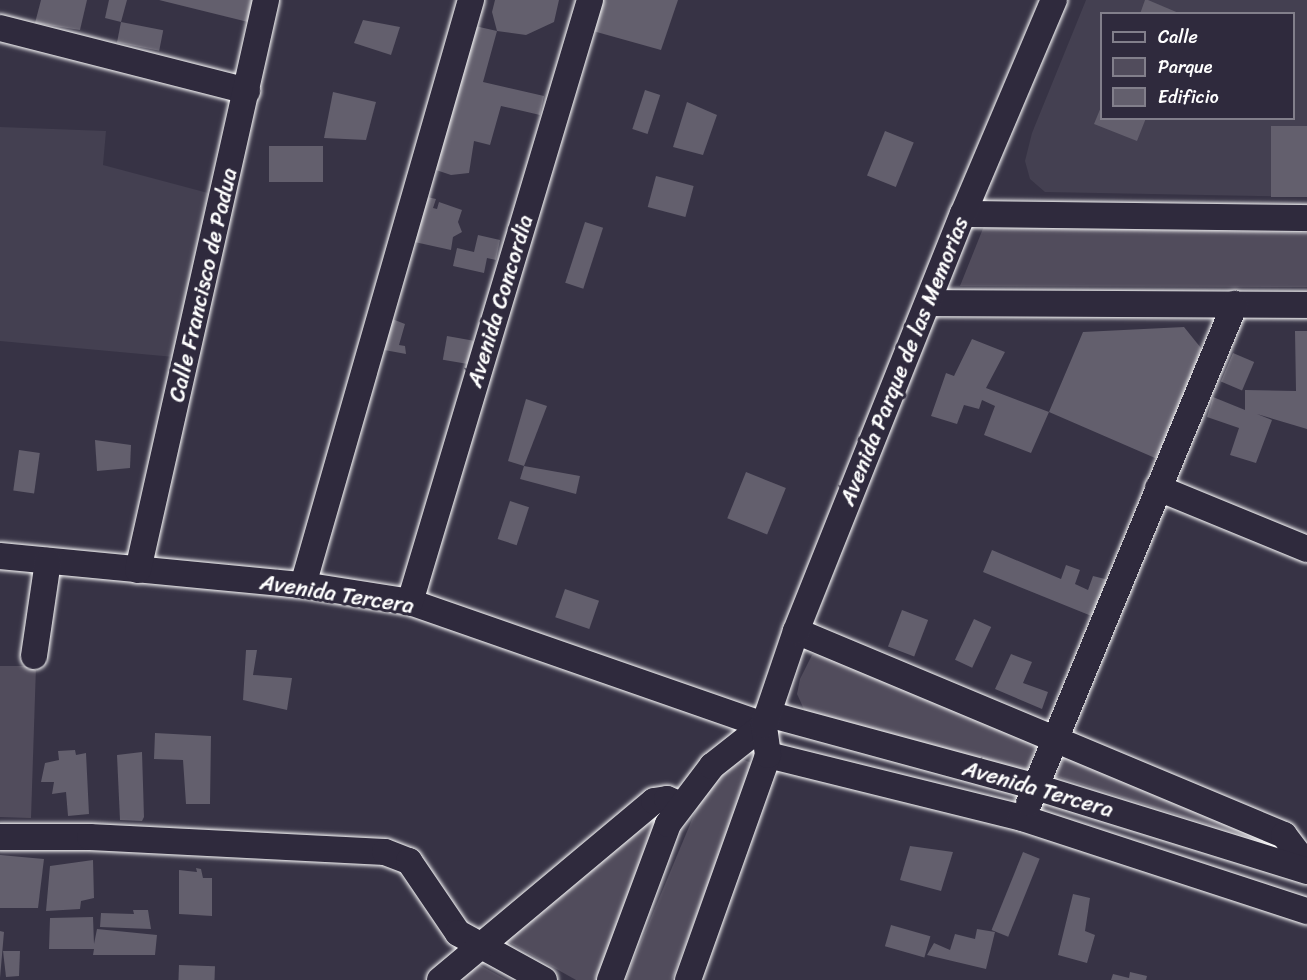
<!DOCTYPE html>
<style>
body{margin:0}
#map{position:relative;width:1307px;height:980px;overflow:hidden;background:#373345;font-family:Sriracha,sans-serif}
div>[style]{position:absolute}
.built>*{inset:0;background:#444051}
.green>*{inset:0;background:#514c5c}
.building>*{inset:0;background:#635f6d;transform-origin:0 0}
.roads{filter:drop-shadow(0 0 2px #fff) drop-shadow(0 0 2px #fff)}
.minor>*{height:26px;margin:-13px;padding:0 13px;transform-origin:13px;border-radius:13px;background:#2f2a3d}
span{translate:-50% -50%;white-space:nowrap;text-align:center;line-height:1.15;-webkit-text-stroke:6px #2f2a3d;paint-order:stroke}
.street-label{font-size:22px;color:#fff}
.legend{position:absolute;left:1100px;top:12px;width:195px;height:108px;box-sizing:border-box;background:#2f2a3d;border:2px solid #827f8b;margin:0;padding:8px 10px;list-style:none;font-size:18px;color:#fff}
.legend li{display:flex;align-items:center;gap:12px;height:30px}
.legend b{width:30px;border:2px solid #827f8b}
</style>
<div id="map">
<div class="built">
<i style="clip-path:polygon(evenodd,1086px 0,1307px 0,1307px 197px,1045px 192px,1030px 179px,1025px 161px,1032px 133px,1086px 0,1102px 14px,1294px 14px,1294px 118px,1102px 118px,1102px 14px)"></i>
<i style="clip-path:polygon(0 127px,106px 131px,103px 165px,208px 193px,174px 357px,0 341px)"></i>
</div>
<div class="green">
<i style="clip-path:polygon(984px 226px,1307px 233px,1307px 287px,960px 286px)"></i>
<i style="clip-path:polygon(821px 652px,1036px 739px,1037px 746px,1027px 770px,1021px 772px,807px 716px,797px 694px,800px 679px,812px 655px)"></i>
<i style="clip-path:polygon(0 666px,36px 666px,31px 818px,0 817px)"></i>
<i style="clip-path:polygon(1068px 750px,1273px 845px,1055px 776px)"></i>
<i style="clip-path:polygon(730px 754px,754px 764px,672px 980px,625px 980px,714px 767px)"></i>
<i style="clip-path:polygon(675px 799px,599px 980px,576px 980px,505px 940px)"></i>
<i style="clip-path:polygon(478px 964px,507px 980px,460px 980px)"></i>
</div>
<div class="building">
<i style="clip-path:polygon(41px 0,87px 0,80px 30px,35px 23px)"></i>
<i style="clip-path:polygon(109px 0,127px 0,121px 22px,105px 18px)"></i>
<i style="clip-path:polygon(159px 0,253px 0,248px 22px)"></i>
<i style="clip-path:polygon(495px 0,559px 0,554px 22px,526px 35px,497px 31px,483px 82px,544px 96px,540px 115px,501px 106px,490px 145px,474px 141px,469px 173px,451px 175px,433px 169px,475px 26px,497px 31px,492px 12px)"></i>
<i style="clip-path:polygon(602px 0,678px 0,661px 50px,593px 31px)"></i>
<i style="clip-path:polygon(1145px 0,1148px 0,1181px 14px,1140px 14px)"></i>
<i style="clip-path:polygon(363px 20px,400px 27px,391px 55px,354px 43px)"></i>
<i style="left:121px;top:22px;width:43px;height:21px;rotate:11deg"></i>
<i style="left:645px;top:90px;width:16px;height:41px;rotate:18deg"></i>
<i style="clip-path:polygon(333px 92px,376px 102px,366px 140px,324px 138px)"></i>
<i style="clip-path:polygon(687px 102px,717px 115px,703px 155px,673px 147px)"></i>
<i style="clip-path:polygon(1101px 107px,1102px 118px,1146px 118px,1137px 141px,1094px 124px)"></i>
<i style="left:1307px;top:126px;width:71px;height:36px;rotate:90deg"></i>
<i style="left:885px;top:131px;width:31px;height:48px;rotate:22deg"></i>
<i style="left:323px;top:146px;width:36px;height:54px;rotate:90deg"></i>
<i style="left:656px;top:176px;width:39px;height:32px;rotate:15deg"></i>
<i style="clip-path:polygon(423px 196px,436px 199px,433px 208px,437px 209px,439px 202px,462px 210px,458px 222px,462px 232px,453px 237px,451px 250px,410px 241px)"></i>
<i style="left:585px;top:222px;width:19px;height:64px;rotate:18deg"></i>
<i style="clip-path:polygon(478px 235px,500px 240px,496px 260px,487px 258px,484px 273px,453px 266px,457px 248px,474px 252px)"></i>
<i style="clip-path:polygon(387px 317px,405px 324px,399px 345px,405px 346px,406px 354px,379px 349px)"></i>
<i style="clip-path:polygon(1184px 327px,1205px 353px,1162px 461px,1049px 412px,1031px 453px,984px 435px,995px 406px,982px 400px,979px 409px,964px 405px,957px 424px,931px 416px,946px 373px,954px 376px,972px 339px,1005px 352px,986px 388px,1049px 412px,1083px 332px)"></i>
<i style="clip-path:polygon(1295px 331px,1307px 331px,1307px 429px,1257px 414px,1272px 420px,1256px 463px,1230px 455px,1239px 428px,1207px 417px,1213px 397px,1245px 410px,1245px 390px,1296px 391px)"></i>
<i style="left:447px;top:336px;width:27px;height:24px;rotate:10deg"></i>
<i style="left:1233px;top:353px;width:23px;height:31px;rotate:23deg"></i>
<i style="clip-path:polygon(526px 399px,547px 406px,524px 466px,508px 461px)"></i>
<i style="clip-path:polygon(95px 440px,131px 445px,130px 468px,97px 471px)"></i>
<i style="left:19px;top:450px;width:21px;height:41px;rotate:8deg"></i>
<i style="clip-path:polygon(524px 466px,580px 476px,576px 494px,520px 479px)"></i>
<i style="left:746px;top:472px;width:43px;height:50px;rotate:22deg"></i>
<i style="left:510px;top:501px;width:20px;height:40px;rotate:18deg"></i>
<i style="clip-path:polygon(992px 550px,1061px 579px,1066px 565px,1080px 570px,1075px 584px,1088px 590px,1093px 576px,1109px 580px,1094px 617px,983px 572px)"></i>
<i style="left:565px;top:589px;width:36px;height:30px;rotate:19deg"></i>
<i style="left:902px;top:610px;width:28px;height:39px;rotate:21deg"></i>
<i style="left:974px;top:619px;width:19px;height:45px;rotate:25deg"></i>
<i style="clip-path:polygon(246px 650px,257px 650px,253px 675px,292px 678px,287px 710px,243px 700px)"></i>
<i style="clip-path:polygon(1011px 654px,1032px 662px,1023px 683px,1048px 692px,1042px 709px,995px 689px)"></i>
<i style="clip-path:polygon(155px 733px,211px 736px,210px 804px,186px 804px,183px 760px,154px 759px)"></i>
<i style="clip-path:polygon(75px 750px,76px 755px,86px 753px,89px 814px,68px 816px,66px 792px,52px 794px,54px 782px,41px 782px,45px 763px,59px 760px,58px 751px)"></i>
<i style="clip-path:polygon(142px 752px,144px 817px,142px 821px,120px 820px,117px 755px)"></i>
<i style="clip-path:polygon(910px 846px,953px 852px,941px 891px,900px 880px)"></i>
<i style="left:1023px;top:852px;width:18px;height:84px;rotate:22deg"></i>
<i style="clip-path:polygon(0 855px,44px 859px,38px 908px,0 908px)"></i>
<i style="clip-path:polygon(93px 860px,94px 898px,81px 901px,80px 909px,46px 911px,50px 866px)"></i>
<i style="clip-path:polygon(196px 868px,201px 869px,203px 878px,212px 878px,212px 916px,179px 914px,179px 870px,197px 872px)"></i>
<i style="clip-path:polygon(1073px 894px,1090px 898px,1085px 931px,1095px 935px,1087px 963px,1058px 955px)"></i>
<i style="clip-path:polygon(133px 910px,148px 910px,151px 929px,100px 927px,101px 913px,134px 914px)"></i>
<i style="clip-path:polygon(93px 917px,94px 944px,97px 929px,157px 935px,155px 955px,93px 955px,94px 949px,49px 949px,50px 918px)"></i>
<i style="left:891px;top:925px;width:41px;height:22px;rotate:16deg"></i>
<i style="clip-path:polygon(977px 929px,995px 932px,986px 969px,927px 955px,934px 943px,950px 950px,955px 934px,975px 939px)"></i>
<i style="clip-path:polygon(0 931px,4px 932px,0 978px)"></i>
<i style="clip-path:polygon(3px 951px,20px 951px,19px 976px,6px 977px)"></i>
<i style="left:179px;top:965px;width:36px;height:15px;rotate:2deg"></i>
<i style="clip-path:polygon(1130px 972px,1147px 976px,1146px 980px,1111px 980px,1113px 974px,1129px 978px)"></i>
</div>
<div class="roads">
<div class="minor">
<i style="left:0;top:28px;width:255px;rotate:14.3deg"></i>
<i style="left:963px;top:214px;width:344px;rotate:0.7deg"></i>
<i style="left:928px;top:303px;width:379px;rotate:0.3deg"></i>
<i style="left:1158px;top:488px;width:161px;rotate:22.3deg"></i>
<i style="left:0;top:556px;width:304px;rotate:5.5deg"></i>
<i style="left:303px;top:585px;width:108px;rotate:9deg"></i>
<i style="left:410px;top:602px;width:375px;rotate:19.2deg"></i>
<i style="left:138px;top:570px;width:584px;rotate:-77.34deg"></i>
<i style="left:303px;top:585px;width:609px;rotate:-73.98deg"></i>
<i style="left:410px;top:602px;width:628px;rotate:-73.35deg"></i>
<i style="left:796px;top:631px;width:529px;rotate:22.69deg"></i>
<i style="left:1284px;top:835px;width:39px;rotate:53deg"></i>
<i style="left:34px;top:656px;width:96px;rotate:-81.6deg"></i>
<i style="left:768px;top:714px;width:278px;rotate:15.2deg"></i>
<i style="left:1036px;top:787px;width:284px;rotate:17.2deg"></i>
<i style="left:768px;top:755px;width:262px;rotate:13.9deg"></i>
<i style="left:1022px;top:818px;width:300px;rotate:18.1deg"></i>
<i style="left:1029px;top:803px;width:540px;rotate:-67.57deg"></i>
<i style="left:0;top:837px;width:90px"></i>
<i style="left:90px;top:837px;width:295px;rotate:2.9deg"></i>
<i style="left:385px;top:852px;width:26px;rotate:21deg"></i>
<i style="left:409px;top:861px;width:87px;rotate:55.8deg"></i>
<i style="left:458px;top:933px;width:98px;rotate:28.7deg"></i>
<i style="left:440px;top:980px;width:279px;rotate:-39.9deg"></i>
<i style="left:654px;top:801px;width:13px;rotate:-9deg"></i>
<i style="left:667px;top:799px;width:15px;rotate:23deg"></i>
<i style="left:610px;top:980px;width:166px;rotate:-69.6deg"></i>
<i style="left:668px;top:824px;width:73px;rotate:-52.8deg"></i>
<i style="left:712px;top:766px;width:66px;rotate:-38.3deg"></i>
<i style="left:688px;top:980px;width:239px;rotate:-70.4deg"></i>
<i style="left:768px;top:755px;width:30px;rotate:-98deg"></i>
<i style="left:764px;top:725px;width:99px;rotate:-71.2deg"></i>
<i style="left:796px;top:631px;width:449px;rotate:-68.2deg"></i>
<i style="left:963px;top:214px;width:233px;rotate:-67deg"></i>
</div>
</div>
<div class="street-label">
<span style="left:203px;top:285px;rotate:-77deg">Calle Francisco de Padua</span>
<span style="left:500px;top:301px;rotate:-73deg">Avenida Concordia</span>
<span style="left:904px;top:361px;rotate:-68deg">Avenida Parque de las Memorias</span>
<span style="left:337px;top:594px;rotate:9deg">Avenida Tercera</span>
<span style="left:1038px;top:789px;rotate:16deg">Avenida Tercera</span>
</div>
<ul class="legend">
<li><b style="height:8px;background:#2f2a3d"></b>Calle</li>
<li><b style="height:16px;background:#514c5c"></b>Parque</li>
<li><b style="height:16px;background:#635f6d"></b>Edificio</li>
</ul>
</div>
